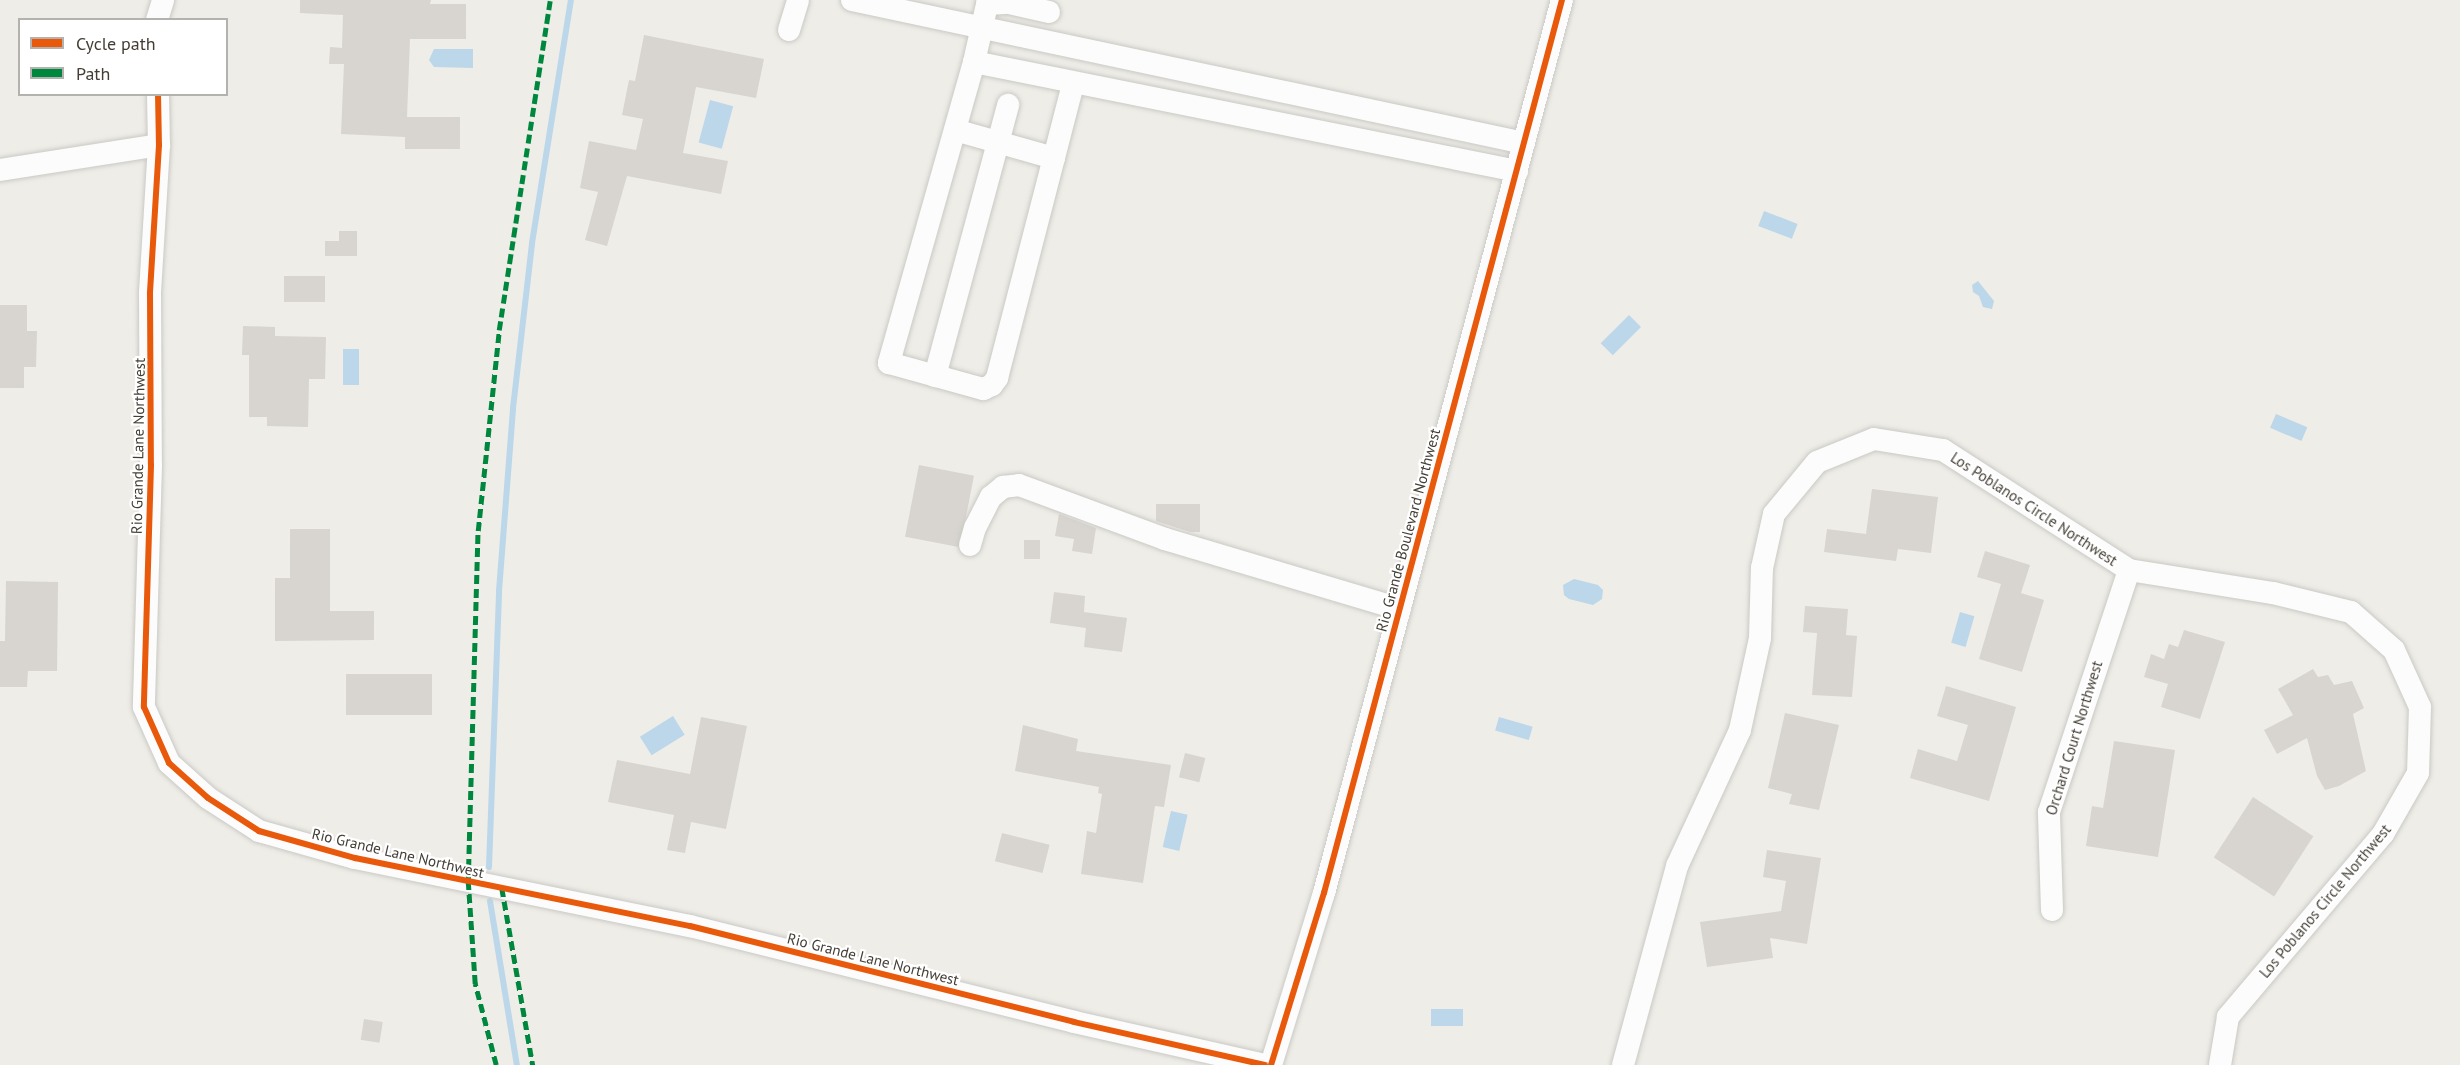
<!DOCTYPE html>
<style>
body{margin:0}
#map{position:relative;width:2460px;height:1065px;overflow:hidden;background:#eeede8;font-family:"PT Sans",sans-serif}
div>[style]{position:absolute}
.water>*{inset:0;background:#bbd7e9;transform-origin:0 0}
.stream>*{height:6px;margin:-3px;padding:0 3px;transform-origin:3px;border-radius:3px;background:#bbd7e9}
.building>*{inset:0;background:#d8d5d0;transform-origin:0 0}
.roads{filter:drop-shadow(0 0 2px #cac9c4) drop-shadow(0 0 2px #cac9c4)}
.minor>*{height:22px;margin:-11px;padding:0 11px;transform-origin:11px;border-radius:11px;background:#fcfcfc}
.quiet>*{height:4.5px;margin-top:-2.25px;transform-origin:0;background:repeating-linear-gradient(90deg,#00873e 0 9px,transparent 0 13.5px)}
.cycleway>*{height:6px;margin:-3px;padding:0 3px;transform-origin:3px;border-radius:3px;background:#e8590c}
span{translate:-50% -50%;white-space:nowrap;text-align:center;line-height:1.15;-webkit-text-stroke:4.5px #fff;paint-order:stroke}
.street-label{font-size:15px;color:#433e35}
.legend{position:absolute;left:18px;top:18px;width:210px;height:78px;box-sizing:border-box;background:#fff;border:2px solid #b4b2ae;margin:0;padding:8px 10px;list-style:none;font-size:18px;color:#433e35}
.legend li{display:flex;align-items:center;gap:12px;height:30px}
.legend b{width:30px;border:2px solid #b4b2ae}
</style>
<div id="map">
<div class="water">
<i style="clip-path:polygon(434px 49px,473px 49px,473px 68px,434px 67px,429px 60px)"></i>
<i style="left:710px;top:100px;width:24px;height:44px;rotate:15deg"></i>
<i style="left:1764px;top:211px;width:36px;height:16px;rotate:21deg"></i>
<i style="clip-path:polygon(1978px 281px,1994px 301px,1992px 309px,1983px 307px,1979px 296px,1973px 292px,1972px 285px)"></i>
<i style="left:1629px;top:315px;width:17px;height:40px;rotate:45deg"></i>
<i style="left:343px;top:349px;width:16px;height:36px"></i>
<i style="left:2276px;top:414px;width:34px;height:15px;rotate:23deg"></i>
<i style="clip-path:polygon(1574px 579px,1598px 585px,1603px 590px,1602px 599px,1593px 605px,1569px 599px,1564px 595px,1563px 585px)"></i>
<i style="left:1960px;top:612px;width:15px;height:32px;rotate:16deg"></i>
<i style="left:673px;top:716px;width:22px;height:39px;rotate:58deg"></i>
<i style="left:1499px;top:717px;width:35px;height:14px;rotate:16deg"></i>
<i style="left:1171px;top:811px;width:17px;height:37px;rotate:13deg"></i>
<i style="left:1431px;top:1009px;width:32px;height:17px"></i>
</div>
<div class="stream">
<i style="left:489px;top:867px;width:276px;rotate:-87.9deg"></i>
<i style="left:499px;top:591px;width:184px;rotate:-85.6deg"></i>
<i style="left:513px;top:408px;width:166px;rotate:-83.4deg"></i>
<i style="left:532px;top:243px;width:246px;rotate:-80.9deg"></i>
<i style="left:490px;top:901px;width:166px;rotate:80.7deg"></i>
</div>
<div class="building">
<i style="clip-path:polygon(300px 0,431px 0,430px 4px,466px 4px,466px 39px,410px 39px,407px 117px,460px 117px,460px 149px,405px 149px,405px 137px,341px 134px,344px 64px,329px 64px,330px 47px,342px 48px,343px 15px,300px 13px)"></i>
<i style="clip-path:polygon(644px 35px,764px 59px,756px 98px,696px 87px,683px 153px,728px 161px,721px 194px,627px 176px,607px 246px,585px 240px,598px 192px,580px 188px,589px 141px,636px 150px,643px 119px,622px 115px,629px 80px,635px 81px)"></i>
<i style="clip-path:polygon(339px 231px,357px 231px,357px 256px,325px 256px,325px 241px,339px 241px)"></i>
<i style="left:284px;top:276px;width:41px;height:26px"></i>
<i style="clip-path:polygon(0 305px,27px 305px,27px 331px,37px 331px,36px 367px,24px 367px,24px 388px,0 388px)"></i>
<i style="clip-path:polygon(243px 326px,275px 327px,275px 336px,326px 337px,325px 379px,309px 379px,308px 427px,267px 426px,267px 417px,249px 417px,249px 355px,242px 355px)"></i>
<i style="left:919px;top:465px;width:56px;height:73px;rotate:11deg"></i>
<i style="clip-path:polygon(1872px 489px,1938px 497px,1931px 553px,1898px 549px,1896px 561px,1824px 552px,1827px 529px,1866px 534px)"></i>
<i style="clip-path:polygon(1156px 504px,1200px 504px,1200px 532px,1190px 532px,1156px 521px)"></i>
<i style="clip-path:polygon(1059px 514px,1096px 528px,1092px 554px,1072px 551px,1074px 539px,1055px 536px)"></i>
<i style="clip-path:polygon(290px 529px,330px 529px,330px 611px,374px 611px,374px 640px,275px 641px,275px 578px,290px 578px)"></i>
<i style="left:1024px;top:540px;width:16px;height:19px"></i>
<i style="clip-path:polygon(1985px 551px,2030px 565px,2021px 593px,2044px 600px,2022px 672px,1979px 659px,2001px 584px,1977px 577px)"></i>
<i style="clip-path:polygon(6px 581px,58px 582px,57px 671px,28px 671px,27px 687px,0 687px,0 641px,5px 641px)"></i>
<i style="clip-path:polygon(1054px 592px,1085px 596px,1084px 612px,1127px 618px,1122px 652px,1084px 647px,1086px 628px,1050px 623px)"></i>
<i style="clip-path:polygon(1805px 606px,1848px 609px,1846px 635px,1857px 636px,1852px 697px,1812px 695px,1817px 633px,1803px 632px)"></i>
<i style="clip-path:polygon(2184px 630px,2225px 642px,2200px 719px,2161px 707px,2168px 684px,2144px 677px,2151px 654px,2164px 659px,2169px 644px,2178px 647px)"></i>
<i style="clip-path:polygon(2313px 669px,2318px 677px,2328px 675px,2334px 685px,2352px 681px,2364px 708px,2353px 714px,2366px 771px,2339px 786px,2325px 790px,2317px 776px,2307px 738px,2277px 754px,2264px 730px,2293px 715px,2278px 689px)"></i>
<i style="left:346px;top:674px;width:86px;height:41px"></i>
<i style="clip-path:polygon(1946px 686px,2016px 707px,1989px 801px,1910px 778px,1918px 749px,1957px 761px,1968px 725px,1937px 716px)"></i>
<i style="clip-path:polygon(1785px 713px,1839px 725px,1819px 810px,1789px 804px,1792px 794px,1768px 788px)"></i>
<i style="clip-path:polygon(701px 717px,747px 726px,726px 829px,691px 822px,685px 853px,667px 850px,674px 815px,608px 802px,617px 760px,690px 774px)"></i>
<i style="clip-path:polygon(1023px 725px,1078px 739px,1076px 751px,1171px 765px,1164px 807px,1155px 806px,1143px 883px,1081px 874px,1087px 831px,1096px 833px,1102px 794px,1098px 793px,1099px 787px,1015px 771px)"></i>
<i style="clip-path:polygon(2114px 741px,2175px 750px,2158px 857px,2086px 846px,2092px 806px,2103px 808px)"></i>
<i style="left:1185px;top:753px;width:21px;height:25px;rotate:14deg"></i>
<i style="left:2253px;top:797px;width:72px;height:72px;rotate:33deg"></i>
<i style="left:1002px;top:833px;width:49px;height:29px;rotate:14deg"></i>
<i style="clip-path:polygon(1767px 850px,1821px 858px,1807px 944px,1770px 938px,1773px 958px,1707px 967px,1700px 922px,1781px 911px,1786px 881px,1763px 877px)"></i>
<i style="left:364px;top:1019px;width:19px;height:21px;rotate:9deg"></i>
</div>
<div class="roads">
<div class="minor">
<i style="left:852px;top:0;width:687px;rotate:12.01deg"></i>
<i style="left:988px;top:0;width:64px;rotate:102.7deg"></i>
<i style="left:974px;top:62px;width:313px;rotate:105.8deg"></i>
<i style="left:889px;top:363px;width:98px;rotate:15.5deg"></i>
<i style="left:983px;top:389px;width:10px;rotate:-24deg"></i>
<i style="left:992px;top:385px;width:9px;rotate:-54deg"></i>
<i style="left:997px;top:378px;width:304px;rotate:-75.5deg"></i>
<i style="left:987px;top:4px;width:22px;rotate:-3deg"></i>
<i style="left:1009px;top:3px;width:41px;rotate:12.7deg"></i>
<i style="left:157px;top:20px;width:21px;rotate:-73deg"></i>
<i style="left:789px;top:30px;width:31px;rotate:-73deg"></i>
<i style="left:974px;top:62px;width:554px;rotate:11.35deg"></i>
<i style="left:158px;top:94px;width:51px;rotate:88.9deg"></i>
<i style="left:159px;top:145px;width:149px;rotate:93.5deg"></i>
<i style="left:150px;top:294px;width:171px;rotate:89.7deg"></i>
<i style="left:151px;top:465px;width:242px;rotate:91.7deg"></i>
<i style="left:144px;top:707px;width:61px;rotate:65.9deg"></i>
<i style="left:169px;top:763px;width:52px;rotate:41.9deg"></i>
<i style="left:208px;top:798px;width:61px;rotate:32.9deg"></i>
<i style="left:259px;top:831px;width:100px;rotate:15.7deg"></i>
<i style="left:355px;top:858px;width:342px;rotate:11.5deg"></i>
<i style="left:690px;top:926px;width:396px;rotate:14deg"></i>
<i style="left:1074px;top:1022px;width:196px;rotate:12.7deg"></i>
<i style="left:955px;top:130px;width:103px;rotate:15.8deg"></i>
<i style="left:0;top:170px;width:161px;rotate:-8.9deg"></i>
<i style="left:935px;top:376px;width:281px;rotate:-74.9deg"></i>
<i style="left:970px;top:545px;width:18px;rotate:-74deg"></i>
<i style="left:975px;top:528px;width:35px;rotate:-63deg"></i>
<i style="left:991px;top:497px;width:16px;rotate:-40deg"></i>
<i style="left:1003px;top:487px;width:16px;rotate:-7deg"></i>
<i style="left:1019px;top:485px;width:156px;rotate:20.3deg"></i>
<i style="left:1165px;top:539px;width:245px;rotate:16.6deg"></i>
<i style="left:2052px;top:910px;width:98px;rotate:-91.8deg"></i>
<i style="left:2049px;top:812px;width:255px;rotate:-71.7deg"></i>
<i style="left:1271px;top:1065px;width:180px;rotate:-72.9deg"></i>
<i style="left:1324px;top:893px;width:924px;rotate:-75.08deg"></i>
<i style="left:1623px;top:1065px;width:206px;rotate:-74.8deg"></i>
<i style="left:1677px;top:866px;width:150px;rotate:-65.1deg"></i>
<i style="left:1740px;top:730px;width:94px;rotate:-77.7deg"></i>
<i style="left:1760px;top:638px;width:70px;rotate:-88.4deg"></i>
<i style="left:1762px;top:568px;width:55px;rotate:-77.5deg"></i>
<i style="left:1774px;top:514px;width:67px;rotate:-50.4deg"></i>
<i style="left:1817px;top:462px;width:61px;rotate:-22deg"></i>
<i style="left:1874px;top:439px;width:70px;rotate:9.1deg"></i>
<i style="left:1943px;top:450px;width:221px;rotate:32.8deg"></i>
<i style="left:2129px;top:570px;width:146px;rotate:9.1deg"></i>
<i style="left:2273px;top:593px;width:80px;rotate:13.7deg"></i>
<i style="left:2351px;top:612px;width:57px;rotate:41.5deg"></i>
<i style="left:2394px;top:650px;width:63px;rotate:65.5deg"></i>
<i style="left:2420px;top:707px;width:66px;rotate:91.7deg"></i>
<i style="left:2418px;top:773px;width:70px;rotate:119.8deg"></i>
<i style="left:2383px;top:834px;width:240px;rotate:130.3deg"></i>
<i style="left:2228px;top:1017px;width:49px;rotate:99.5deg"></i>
</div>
</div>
<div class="quiet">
<i style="left:502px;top:888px;width:180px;rotate:80.1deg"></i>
<i style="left:496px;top:1065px;width:84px;rotate:-104.5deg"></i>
<i style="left:475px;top:984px;width:103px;rotate:-93.9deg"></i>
<i style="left:468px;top:881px;width:350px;rotate:-88.4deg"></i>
<i style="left:478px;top:531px;width:202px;rotate:-84deg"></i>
<i style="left:499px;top:330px;width:334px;rotate:-81.2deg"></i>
</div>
<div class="cycleway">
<i style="left:158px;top:94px;width:51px;rotate:88.9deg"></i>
<i style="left:159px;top:145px;width:149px;rotate:93.5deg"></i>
<i style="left:150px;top:294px;width:171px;rotate:89.7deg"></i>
<i style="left:151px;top:465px;width:242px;rotate:91.7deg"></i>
<i style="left:144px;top:707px;width:61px;rotate:65.9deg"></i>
<i style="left:169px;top:763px;width:52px;rotate:41.9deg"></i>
<i style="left:208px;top:798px;width:61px;rotate:32.9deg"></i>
<i style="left:259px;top:831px;width:100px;rotate:15.7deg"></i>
<i style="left:355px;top:858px;width:342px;rotate:11.5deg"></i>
<i style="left:690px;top:926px;width:396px;rotate:14deg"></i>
<i style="left:1074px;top:1022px;width:196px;rotate:12.7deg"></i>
<i style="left:1271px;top:1065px;width:180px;rotate:-72.9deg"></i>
<i style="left:1324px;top:893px;width:924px;rotate:-75.08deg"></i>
</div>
<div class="street-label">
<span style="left:138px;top:446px;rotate:-89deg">Rio Grande Lane Northwest</span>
<span style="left:2034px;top:509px;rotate:33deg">Los Poblanos Circle Northwest</span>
<span style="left:1408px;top:530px;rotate:-75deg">Rio Grande Boulevard Northwest</span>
<span style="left:2074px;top:738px;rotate:-73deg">Orchard Court Northwest</span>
<span style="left:398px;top:853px;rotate:13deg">Rio Grande Lane Northwest</span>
<span style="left:2325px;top:901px;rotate:-50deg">Los Poblanos Circle Northwest</span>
<span style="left:873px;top:959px;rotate:14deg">Rio Grande Lane Northwest</span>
</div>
<ul class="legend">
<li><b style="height:8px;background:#e8590c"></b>Cycle path</li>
<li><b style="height:8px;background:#00873e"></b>Path</li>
</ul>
</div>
